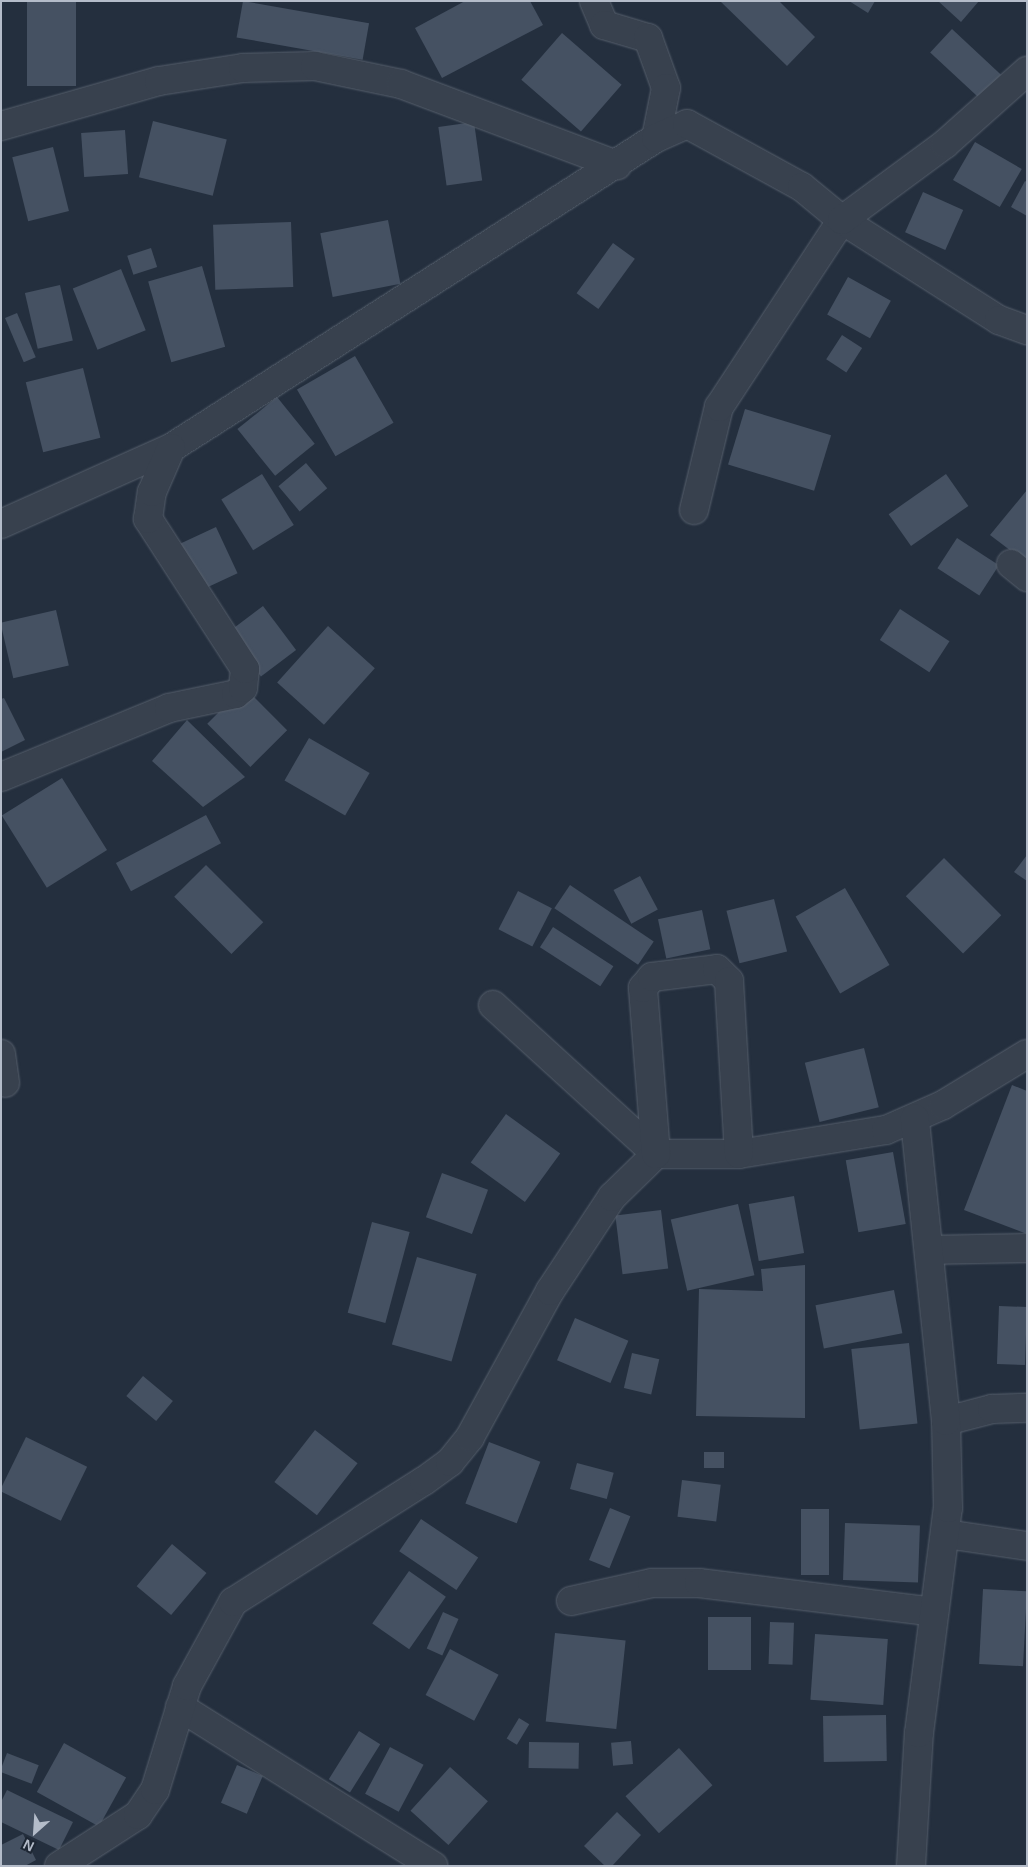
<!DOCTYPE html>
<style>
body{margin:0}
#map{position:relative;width:1028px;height:1867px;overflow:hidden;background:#242f3e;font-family:Helvetica,sans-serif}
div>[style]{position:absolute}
.building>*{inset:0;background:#455162;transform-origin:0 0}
.roads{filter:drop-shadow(0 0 1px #565f6c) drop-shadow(0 0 1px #565f6c)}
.minor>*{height:28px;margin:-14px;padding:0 14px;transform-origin:14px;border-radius:14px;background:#38414e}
span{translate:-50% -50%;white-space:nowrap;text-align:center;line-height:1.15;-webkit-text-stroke:5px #1d2633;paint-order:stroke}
.frame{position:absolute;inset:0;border:2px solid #b4bcc9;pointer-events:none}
.north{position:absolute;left:10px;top:1807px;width:50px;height:50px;-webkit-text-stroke:4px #1d2633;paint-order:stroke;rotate:206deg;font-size:14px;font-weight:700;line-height:20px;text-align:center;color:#b4bcc9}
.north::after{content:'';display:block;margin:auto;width:18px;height:22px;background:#b4bcc9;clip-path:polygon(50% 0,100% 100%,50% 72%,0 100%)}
</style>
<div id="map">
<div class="building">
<i style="left:27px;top:1px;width:49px;height:85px"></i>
<i style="left:243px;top:1px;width:128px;height:37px;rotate:10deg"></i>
<i style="clip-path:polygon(465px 1px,530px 1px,543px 25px,442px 78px,415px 28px)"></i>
<i style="clip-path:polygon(720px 1px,779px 1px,815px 37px,787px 66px)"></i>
<i style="clip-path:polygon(849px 1px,875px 1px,868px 13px)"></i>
<i style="clip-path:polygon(938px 1px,979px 1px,961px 22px)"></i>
<i style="left:952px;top:29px;width:67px;height:32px;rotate:43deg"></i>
<i style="left:562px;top:33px;width:79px;height:62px;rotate:41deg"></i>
<i style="left:153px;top:121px;width:76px;height:58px;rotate:14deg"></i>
<i style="left:474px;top:122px;width:59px;height:36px;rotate:82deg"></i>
<i style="left:125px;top:130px;width:44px;height:44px;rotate:86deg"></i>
<i style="left:975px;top:142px;width:54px;height:44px;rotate:30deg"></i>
<i style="left:53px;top:147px;width:66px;height:42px;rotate:76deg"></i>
<i style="clip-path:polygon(1025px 181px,1027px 182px,1027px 216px,1011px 207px)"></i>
<i style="left:923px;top:192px;width:44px;height:44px;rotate:24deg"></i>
<i style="left:388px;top:220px;width:65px;height:69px;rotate:79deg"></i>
<i style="left:291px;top:222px;width:65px;height:78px;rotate:88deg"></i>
<i style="left:613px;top:243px;width:27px;height:62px;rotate:36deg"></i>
<i style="left:151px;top:248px;width:20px;height:25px;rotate:72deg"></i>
<i style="left:202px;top:266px;width:84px;height:56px;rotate:74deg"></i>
<i style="left:121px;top:269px;width:66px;height:52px;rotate:68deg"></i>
<i style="left:848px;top:277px;width:49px;height:43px;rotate:29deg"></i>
<i style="left:60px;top:285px;width:57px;height:36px;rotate:77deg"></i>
<i style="left:17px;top:313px;width:48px;height:13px;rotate:67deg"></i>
<i style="left:842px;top:335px;width:24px;height:29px;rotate:33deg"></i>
<i style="left:355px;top:356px;width:77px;height:67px;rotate:60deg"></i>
<i style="left:83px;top:368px;width:72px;height:59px;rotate:76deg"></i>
<i style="left:277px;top:397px;width:60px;height:51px;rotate:51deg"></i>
<i style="left:745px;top:409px;width:90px;height:58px;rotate:17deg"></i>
<i style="left:306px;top:463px;width:33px;height:36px;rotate:50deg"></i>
<i style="left:262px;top:474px;width:60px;height:48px;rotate:58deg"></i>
<i style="left:946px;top:474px;width:39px;height:70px;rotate:55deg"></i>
<i style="clip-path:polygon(1027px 490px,1027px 563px,990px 535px)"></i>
<i style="left:216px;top:527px;width:51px;height:48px;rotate:65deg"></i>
<i style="left:957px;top:538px;width:50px;height:36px;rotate:33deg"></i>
<i style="left:263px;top:606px;width:55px;height:44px;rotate:53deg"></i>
<i style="left:900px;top:609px;width:59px;height:37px;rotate:33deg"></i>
<i style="left:56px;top:610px;width:57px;height:57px;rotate:77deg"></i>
<i style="left:328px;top:626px;width:63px;height:76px;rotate:42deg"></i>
<i style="left:244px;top:687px;width:61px;height:52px;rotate:45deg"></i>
<i style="clip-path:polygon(4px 698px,25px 740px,1px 752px,1px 699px)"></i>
<i style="clip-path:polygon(187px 720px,245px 777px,203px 807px,152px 761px)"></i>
<i style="left:309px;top:738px;width:70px;height:49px;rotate:30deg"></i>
<i style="left:62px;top:778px;width:85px;height:71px;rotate:58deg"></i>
<i style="left:206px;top:815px;width:32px;height:102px;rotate:62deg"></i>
<i style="clip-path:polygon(1027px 855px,1027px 881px,1014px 872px)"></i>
<i style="left:944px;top:858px;width:81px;height:54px;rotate:45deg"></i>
<i style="left:206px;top:865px;width:81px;height:45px;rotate:45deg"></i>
<i style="left:640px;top:876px;width:38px;height:30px;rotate:62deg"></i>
<i style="left:570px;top:885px;width:101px;height:28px;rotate:34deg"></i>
<i style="left:845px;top:888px;width:89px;height:57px;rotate:60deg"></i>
<i style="left:518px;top:891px;width:38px;height:43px;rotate:27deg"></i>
<i style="left:774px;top:899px;width:54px;height:49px;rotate:76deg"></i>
<i style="left:702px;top:910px;width:40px;height:45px;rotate:78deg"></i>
<i style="left:553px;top:927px;width:72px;height:24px;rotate:33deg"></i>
<i style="left:864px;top:1048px;width:61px;height:61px;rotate:76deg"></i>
<i style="clip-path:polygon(1012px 1085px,1027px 1091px,1027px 1234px,964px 1210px)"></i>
<i style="left:506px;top:1114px;width:67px;height:60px;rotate:36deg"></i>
<i style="left:893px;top:1152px;width:73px;height:48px;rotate:80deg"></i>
<i style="left:442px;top:1173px;width:49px;height:47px;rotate:20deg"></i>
<i style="left:794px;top:1196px;width:58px;height:46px;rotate:80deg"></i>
<i style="left:738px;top:1204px;width:73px;height:69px;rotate:77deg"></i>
<i style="left:661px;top:1210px;width:59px;height:46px;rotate:83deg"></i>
<i style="left:372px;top:1222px;width:39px;height:94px;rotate:15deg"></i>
<i style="left:417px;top:1257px;width:62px;height:91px;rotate:16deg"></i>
<i style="clip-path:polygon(805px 1265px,805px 1418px,696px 1416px,699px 1289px,763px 1291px,761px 1269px)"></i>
<i style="left:894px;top:1290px;width:44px;height:80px;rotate:79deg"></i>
<i style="left:999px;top:1306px;width:28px;height:58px;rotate:2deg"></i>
<i style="left:575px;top:1318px;width:58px;height:46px;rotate:23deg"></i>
<i style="left:909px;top:1343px;width:81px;height:58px;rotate:84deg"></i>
<i style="left:632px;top:1353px;width:28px;height:36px;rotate:13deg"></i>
<i style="left:143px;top:1376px;width:39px;height:26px;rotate:40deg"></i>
<i style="left:315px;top:1430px;width:54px;height:66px;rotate:38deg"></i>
<i style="left:26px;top:1437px;width:68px;height:60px;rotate:26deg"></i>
<i style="left:489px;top:1442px;width:55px;height:66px;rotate:21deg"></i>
<i style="left:704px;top:1452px;width:20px;height:16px"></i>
<i style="left:577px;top:1463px;width:38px;height:27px;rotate:15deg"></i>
<i style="left:682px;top:1480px;width:39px;height:37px;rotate:7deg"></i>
<i style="left:610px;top:1508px;width:22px;height:56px;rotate:22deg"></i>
<i style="left:801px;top:1509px;width:28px;height:66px"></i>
<i style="left:421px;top:1519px;width:69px;height:39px;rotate:34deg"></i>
<i style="left:845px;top:1523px;width:75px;height:57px;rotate:2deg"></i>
<i style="left:172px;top:1544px;width:45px;height:55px;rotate:40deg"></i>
<i style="left:409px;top:1571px;width:45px;height:64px;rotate:35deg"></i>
<i style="left:983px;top:1589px;width:44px;height:75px;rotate:3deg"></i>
<i style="left:443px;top:1612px;width:17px;height:40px;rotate:24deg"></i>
<i style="left:708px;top:1617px;width:43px;height:53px"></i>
<i style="left:770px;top:1622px;width:24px;height:42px;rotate:2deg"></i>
<i style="left:555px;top:1633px;width:71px;height:89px;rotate:6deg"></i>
<i style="left:815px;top:1634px;width:73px;height:66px;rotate:4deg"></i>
<i style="left:450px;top:1649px;width:55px;height:52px;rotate:28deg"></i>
<i style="left:886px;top:1715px;width:46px;height:63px;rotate:89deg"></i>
<i style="left:519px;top:1718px;width:12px;height:24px;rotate:31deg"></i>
<i style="left:359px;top:1731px;width:25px;height:57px;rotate:32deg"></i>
<i style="left:631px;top:1741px;width:23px;height:20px;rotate:85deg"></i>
<i style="left:529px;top:1742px;width:50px;height:26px;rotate:1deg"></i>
<i style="left:64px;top:1743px;width:71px;height:56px;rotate:29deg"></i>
<i style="left:390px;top:1747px;width:38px;height:53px;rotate:28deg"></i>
<i style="left:679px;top:1748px;width:50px;height:72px;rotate:48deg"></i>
<i style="left:7px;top:1753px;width:34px;height:20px;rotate:21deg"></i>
<i style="left:237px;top:1765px;width:28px;height:41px;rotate:23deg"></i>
<i style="left:450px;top:1767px;width:51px;height:59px;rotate:42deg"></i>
<i style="clip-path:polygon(7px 1790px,73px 1822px,59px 1850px,1px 1822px,1px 1802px)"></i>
<i style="clip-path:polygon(617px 1812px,641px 1835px,612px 1866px,605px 1866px,584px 1846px)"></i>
<i style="clip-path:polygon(23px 1834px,36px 1860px,25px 1866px,1px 1866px,1px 1845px)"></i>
</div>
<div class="roads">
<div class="minor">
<i style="left:594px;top:1px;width:26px;rotate:67deg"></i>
<i style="left:604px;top:25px;width:46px;rotate:16.5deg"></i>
<i style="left:648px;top:38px;width:53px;rotate:70.2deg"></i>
<i style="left:666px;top:88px;width:51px;rotate:101.3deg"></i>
<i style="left:1px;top:126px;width:164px;rotate:-15.9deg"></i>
<i style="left:159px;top:81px;width:85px;rotate:-8.8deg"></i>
<i style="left:243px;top:68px;width:72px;rotate:-1.6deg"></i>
<i style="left:315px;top:66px;width:88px;rotate:11.8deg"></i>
<i style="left:401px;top:84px;width:231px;rotate:20.6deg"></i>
<i style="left:694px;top:510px;width:106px;rotate:-76.4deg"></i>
<i style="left:719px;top:407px;width:224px;rotate:-56.7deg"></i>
<i style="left:842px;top:220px;width:186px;rotate:32.5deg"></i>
<i style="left:999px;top:320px;width:30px;rotate:20deg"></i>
<i style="left:1px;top:524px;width:186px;rotate:-24.1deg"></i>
<i style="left:171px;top:448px;width:576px;rotate:-32.59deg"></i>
<i style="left:656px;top:138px;width:34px;rotate:-24deg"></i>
<i style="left:687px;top:124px;width:131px;rotate:28.7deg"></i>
<i style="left:802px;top:187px;width:52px;rotate:39.5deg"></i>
<i style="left:842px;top:220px;width:128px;rotate:-36.4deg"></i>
<i style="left:945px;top:144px;width:110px;rotate:-41.7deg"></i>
<i style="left:1011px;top:564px;width:21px;rotate:39deg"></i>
<i style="left:1px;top:777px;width:182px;rotate:-22.3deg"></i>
<i style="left:169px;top:708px;width:68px;rotate:-11.8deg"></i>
<i style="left:236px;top:694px;width:9px;rotate:-41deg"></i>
<i style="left:243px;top:688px;width:19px;rotate:-84deg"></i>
<i style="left:245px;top:669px;width:179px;rotate:-122.9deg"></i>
<i style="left:148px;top:519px;width:27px;rotate:-82deg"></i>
<i style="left:152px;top:492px;width:48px;rotate:-66.6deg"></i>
<i style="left:493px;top:1005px;width:221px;rotate:42.4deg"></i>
<i style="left:656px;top:1154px;width:83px"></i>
<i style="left:739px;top:1154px;width:149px;rotate:-9.3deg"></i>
<i style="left:886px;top:1130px;width:62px;rotate:-23.7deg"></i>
<i style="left:943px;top:1105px;width:98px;rotate:-31.3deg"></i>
<i style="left:1px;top:1054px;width:29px;rotate:82deg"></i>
<i style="left:929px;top:1250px;width:98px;rotate:-1.2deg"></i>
<i style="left:946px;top:1421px;width:48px;rotate:-14.6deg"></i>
<i style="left:992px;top:1409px;width:35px;rotate:-2deg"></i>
<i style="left:946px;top:1534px;width:82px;rotate:8.4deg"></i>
<i style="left:571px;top:1601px;width:83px;rotate:-12.5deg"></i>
<i style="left:652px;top:1583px;width:47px"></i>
<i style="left:699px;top:1583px;width:237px;rotate:7deg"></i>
<i style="left:180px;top:1707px;width:299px;rotate:32.1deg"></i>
<i style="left:59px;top:1866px;width:94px;rotate:-32.8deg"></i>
<i style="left:138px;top:1815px;width:30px;rotate:-56deg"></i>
<i style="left:155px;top:1790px;width:109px;rotate:-72.9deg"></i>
<i style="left:187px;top:1686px;width:96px;rotate:-61.3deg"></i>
<i style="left:233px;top:1602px;width:226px;rotate:-32.4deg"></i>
<i style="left:424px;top:1481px;width:32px;rotate:-36deg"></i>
<i style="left:450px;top:1462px;width:32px;rotate:-51deg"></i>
<i style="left:470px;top:1437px;width:166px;rotate:-61.3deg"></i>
<i style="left:550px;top:1291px;width:113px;rotate:-56.6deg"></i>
<i style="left:612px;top:1197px;width:62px;rotate:-44.3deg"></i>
<i style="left:656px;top:1154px;width:167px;rotate:-94.5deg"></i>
<i style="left:643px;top:988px;width:14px;rotate:-51deg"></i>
<i style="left:652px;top:977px;width:65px;rotate:-7deg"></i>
<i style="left:717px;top:969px;width:17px;rotate:45deg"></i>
<i style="left:729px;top:981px;width:173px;rotate:86.7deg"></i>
<i style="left:911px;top:1866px;width:133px;rotate:-86.6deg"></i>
<i style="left:919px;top:1733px;width:227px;rotate:-82.7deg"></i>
<i style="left:948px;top:1508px;width:87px;rotate:-91.3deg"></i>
<i style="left:946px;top:1421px;width:304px;rotate:-95.9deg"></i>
</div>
</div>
<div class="frame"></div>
<div class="north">N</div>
</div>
